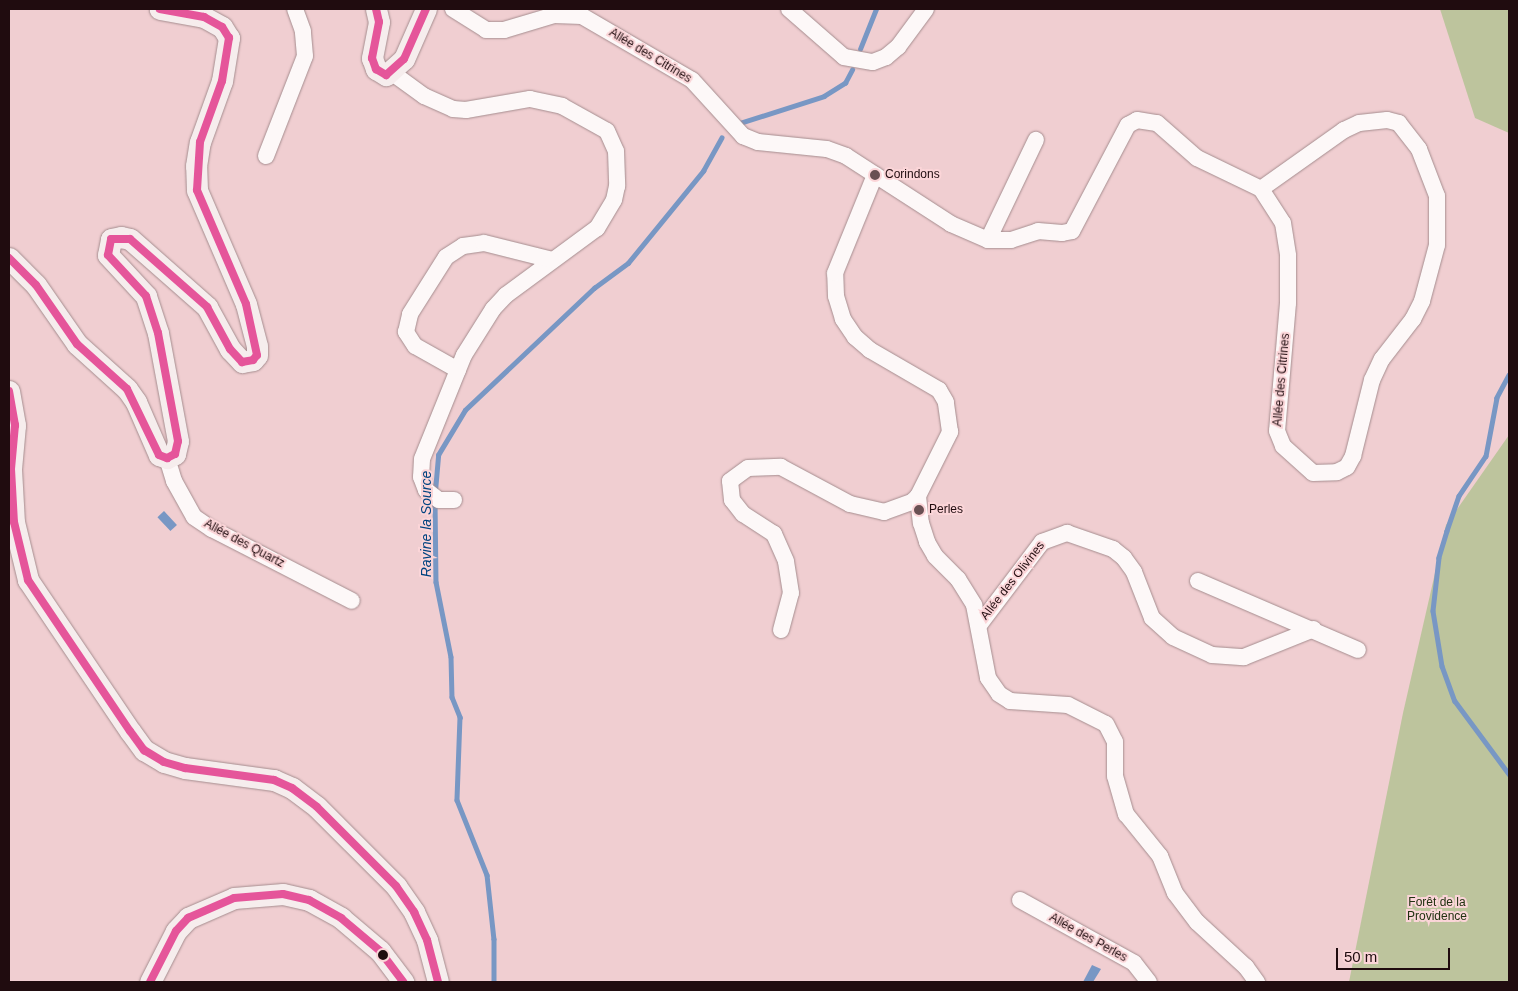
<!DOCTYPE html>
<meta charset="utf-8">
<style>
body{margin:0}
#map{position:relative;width:1518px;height:991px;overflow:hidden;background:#f0ced1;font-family:Helvetica,sans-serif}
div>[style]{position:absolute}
.green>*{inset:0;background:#bdc49d}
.water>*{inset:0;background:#7897c4;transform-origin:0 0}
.stream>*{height:4.5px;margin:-2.25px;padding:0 2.25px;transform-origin:2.25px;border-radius:2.25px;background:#7897c4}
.roads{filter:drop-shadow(0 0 1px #a58d8f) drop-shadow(0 0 1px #a58d8f)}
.minor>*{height:16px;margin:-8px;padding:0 8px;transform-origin:8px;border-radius:8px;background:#fdf8f8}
.major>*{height:21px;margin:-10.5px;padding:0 10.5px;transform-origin:10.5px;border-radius:10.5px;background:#f6eded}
.bus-1>*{height:8px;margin:-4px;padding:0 4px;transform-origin:4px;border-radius:4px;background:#e5559a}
.dots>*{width:14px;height:14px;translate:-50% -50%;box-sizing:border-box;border:2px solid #fbd5d8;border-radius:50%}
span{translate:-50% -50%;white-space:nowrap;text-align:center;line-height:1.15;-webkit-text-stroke:4px #fbd5d8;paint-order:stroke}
.street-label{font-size:12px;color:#200c0f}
.poi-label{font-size:12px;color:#200c0f}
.left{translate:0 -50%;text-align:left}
.park-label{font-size:12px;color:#213211}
.water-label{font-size:14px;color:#004480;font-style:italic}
.frame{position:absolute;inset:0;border:10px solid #200c0f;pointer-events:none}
.scale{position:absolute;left:1336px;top:948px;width:114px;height:22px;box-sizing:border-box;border:2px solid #200c0f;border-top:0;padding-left:6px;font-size:15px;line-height:18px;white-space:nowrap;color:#200c0f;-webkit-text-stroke:4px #fbd5d8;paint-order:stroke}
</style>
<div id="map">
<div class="green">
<i style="clip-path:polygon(1440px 9px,1509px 9px,1509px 133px,1475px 118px)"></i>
<i style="clip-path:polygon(1509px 435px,1509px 982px,1349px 982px,1403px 713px,1446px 525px)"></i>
</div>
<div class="water">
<i style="left:164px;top:511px;width:19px;height:9px;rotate:47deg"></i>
<i style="clip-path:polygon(1092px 965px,1101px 969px,1093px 982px,1083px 982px)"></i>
</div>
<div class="stream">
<i style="left:860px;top:49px;width:43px;rotate:-68.2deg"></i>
<i style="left:737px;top:124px;width:91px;rotate:-17.8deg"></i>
<i style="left:824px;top:96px;width:25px;rotate:-32deg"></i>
<i style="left:845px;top:83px;width:15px;rotate:-62deg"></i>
<i style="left:1509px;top:375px;width:26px;rotate:118deg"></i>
<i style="left:1497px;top:398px;width:59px;rotate:100.7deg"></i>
<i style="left:1486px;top:456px;width:48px;rotate:124deg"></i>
<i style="left:1459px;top:496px;width:37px;rotate:109deg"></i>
<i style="left:1447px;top:531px;width:28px;rotate:107deg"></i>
<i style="left:1439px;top:558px;width:53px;rotate:96.5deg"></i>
<i style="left:1433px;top:611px;width:56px;rotate:80.7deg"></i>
<i style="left:1442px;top:666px;width:37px;rotate:70deg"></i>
<i style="left:1455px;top:701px;width:91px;rotate:53.5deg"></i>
<i style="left:435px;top:491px;width:36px;rotate:-85deg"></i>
<i style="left:438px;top:455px;width:52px;rotate:-59deg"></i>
<i style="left:465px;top:410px;width:178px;rotate:-43.4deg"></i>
<i style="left:594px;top:288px;width:42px;rotate:-36.3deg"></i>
<i style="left:628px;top:263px;width:119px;rotate:-50.8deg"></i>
<i style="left:703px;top:171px;width:38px;rotate:-61deg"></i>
<i style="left:435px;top:501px;width:81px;rotate:89.3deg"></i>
<i style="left:436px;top:582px;width:76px;rotate:78.7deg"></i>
<i style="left:451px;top:657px;width:40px;rotate:88.6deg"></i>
<i style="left:452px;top:697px;width:22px;rotate:68deg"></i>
<i style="left:460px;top:717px;width:83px;rotate:92.1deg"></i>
<i style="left:457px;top:800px;width:81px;rotate:68.2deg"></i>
<i style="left:487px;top:875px;width:64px;rotate:83.8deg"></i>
<i style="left:494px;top:939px;width:43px;rotate:90deg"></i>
</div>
<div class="roads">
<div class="minor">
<i style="left:453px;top:9px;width:39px;rotate:32deg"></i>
<i style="left:486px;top:30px;width:18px"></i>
<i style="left:504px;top:30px;width:52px;rotate:-16.7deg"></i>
<i style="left:554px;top:15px;width:28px;rotate:2deg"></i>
<i style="left:582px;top:16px;width:127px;rotate:30.2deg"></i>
<i style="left:692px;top:80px;width:76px;rotate:47.7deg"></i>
<i style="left:743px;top:136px;width:16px;rotate:22deg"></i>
<i style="left:758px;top:142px;width:69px;rotate:5.8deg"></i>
<i style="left:827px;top:149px;width:20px;rotate:20deg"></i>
<i style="left:846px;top:156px;width:125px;rotate:32.9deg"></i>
<i style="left:951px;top:224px;width:40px;rotate:23.4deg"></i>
<i style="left:988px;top:240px;width:23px"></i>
<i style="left:1011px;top:240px;width:28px;rotate:-18deg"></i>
<i style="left:1038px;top:231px;width:24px;rotate:5deg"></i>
<i style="left:1062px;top:233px;width:10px;rotate:-11deg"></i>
<i style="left:1072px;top:231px;width:120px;rotate:-62.2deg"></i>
<i style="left:1128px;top:125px;width:10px;rotate:-29deg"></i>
<i style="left:1137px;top:120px;width:20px;rotate:9deg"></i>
<i style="left:1157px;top:123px;width:53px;rotate:41.2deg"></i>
<i style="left:1197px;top:158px;width:71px;rotate:25.8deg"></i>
<i style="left:1261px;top:189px;width:40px;rotate:57.1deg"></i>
<i style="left:1283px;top:223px;width:33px;rotate:81deg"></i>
<i style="left:1288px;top:256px;width:47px;rotate:90deg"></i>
<i style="left:1288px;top:303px;width:128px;rotate:94.9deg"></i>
<i style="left:1277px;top:431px;width:16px;rotate:68deg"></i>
<i style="left:1283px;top:446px;width:40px;rotate:42deg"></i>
<i style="left:1313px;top:473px;width:24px;rotate:-2deg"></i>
<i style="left:1337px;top:472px;width:11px;rotate:-27deg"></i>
<i style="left:1347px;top:467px;width:13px;rotate:-61deg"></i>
<i style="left:1353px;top:456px;width:78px;rotate:-76deg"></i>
<i style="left:1372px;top:380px;width:23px;rotate:-65deg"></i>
<i style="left:1382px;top:359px;width:51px;rotate:-52.2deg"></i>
<i style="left:1413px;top:319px;width:20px;rotate:-63deg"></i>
<i style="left:1422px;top:301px;width:58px;rotate:-75deg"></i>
<i style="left:1437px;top:245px;width:49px;rotate:-90deg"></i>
<i style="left:1437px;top:196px;width:50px;rotate:-111deg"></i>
<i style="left:1419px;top:149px;width:33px;rotate:-128deg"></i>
<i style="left:1399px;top:123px;width:12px;rotate:-166deg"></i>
<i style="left:1387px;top:120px;width:28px;rotate:174deg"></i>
<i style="left:1359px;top:123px;width:17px;rotate:155deg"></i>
<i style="left:1344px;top:130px;width:102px;rotate:144.6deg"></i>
<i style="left:789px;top:9px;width:73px;rotate:41.1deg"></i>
<i style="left:844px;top:57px;width:29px;rotate:10deg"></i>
<i style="left:873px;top:62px;width:14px;rotate:-21deg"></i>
<i style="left:886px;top:57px;width:16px;rotate:-40deg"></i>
<i style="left:898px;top:47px;width:47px;rotate:-53.6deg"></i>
<i style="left:391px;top:72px;width:41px;rotate:36deg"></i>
<i style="left:424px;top:96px;width:32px;rotate:24deg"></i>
<i style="left:453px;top:109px;width:13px;rotate:4deg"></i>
<i style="left:466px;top:110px;width:65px;rotate:-9.8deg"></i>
<i style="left:530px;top:99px;width:33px;rotate:12deg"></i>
<i style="left:562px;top:106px;width:51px;rotate:29.1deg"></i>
<i style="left:607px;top:131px;width:22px;rotate:66deg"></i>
<i style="left:616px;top:151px;width:35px;rotate:88deg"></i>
<i style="left:617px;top:186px;width:14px;rotate:102deg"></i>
<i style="left:614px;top:200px;width:33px;rotate:121deg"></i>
<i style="left:597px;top:228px;width:113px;rotate:143.6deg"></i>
<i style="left:506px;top:295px;width:19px;rotate:133deg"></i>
<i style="left:493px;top:309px;width:54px;rotate:122.2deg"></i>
<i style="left:464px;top:355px;width:112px;rotate:112deg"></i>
<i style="left:422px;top:459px;width:18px;rotate:93deg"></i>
<i style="left:421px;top:477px;width:14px;rotate:69deg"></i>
<i style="left:426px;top:490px;width:16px;rotate:38deg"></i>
<i style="left:439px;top:500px;width:15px"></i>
<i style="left:266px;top:156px;width:107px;rotate:-68.7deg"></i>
<i style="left:305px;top:56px;width:25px;rotate:-95deg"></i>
<i style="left:303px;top:31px;width:23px;rotate:-110deg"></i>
<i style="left:988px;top:240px;width:111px;rotate:-64.4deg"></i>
<i style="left:458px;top:370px;width:49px;rotate:-150.8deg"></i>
<i style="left:415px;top:346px;width:17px;rotate:-123deg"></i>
<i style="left:406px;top:332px;width:18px;rotate:-77deg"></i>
<i style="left:410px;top:314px;width:67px;rotate:-57.7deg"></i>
<i style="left:446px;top:257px;width:20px;rotate:-33deg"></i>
<i style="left:463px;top:246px;width:21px;rotate:-8deg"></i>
<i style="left:484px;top:243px;width:70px;rotate:14deg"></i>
<i style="left:167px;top:458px;width:24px;rotate:73deg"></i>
<i style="left:174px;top:481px;width:41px;rotate:60.9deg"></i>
<i style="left:194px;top:517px;width:22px;rotate:34deg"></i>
<i style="left:212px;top:529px;width:157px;rotate:27.2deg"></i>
<i style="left:918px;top:496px;width:27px;rotate:84deg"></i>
<i style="left:921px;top:523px;width:20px;rotate:72deg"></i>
<i style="left:927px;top:542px;width:16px;rotate:60deg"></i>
<i style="left:935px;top:556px;width:33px;rotate:45deg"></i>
<i style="left:958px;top:579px;width:31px;rotate:58deg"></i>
<i style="left:974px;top:605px;width:74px;rotate:79.1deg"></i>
<i style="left:988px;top:678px;width:19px;rotate:55deg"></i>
<i style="left:999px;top:694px;width:13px;rotate:32deg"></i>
<i style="left:1010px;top:701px;width:58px;rotate:3.9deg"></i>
<i style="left:1068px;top:705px;width:42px;rotate:26.6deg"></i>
<i style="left:1106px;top:724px;width:20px;rotate:63deg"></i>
<i style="left:1115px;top:742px;width:34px;rotate:90deg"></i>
<i style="left:1115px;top:776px;width:40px;rotate:74deg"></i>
<i style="left:1126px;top:814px;width:54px;rotate:51deg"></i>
<i style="left:1160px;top:856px;width:40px;rotate:68deg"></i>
<i style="left:1175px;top:893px;width:36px;rotate:53deg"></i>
<i style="left:1197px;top:922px;width:67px;rotate:42.6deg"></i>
<i style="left:1246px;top:967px;width:19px;rotate:54deg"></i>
<i style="left:1198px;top:581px;width:174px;rotate:23.3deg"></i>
<i style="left:980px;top:624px;width:103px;rotate:-52.9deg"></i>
<i style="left:1042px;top:542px;width:27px;rotate:-20deg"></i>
<i style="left:1067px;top:533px;width:49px;rotate:19.2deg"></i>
<i style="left:1113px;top:549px;width:14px;rotate:39deg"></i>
<i style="left:1124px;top:558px;width:17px;rotate:54deg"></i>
<i style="left:1134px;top:572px;width:49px;rotate:68.6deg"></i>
<i style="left:1152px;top:618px;width:28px;rotate:42deg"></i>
<i style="left:1173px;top:637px;width:43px;rotate:24.8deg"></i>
<i style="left:1212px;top:655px;width:32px;rotate:4deg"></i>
<i style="left:1244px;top:657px;width:75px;rotate:-21.8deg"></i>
<i style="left:781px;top:630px;width:38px;rotate:-75deg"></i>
<i style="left:791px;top:593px;width:32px;rotate:-99deg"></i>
<i style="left:786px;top:561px;width:30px;rotate:-114deg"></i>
<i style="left:774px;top:534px;width:37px;rotate:-147deg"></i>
<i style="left:743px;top:514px;width:18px;rotate:-128deg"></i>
<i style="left:732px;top:500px;width:19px;rotate:-96deg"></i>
<i style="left:730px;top:481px;width:22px;rotate:-36deg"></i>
<i style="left:748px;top:468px;width:33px;rotate:-2deg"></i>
<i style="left:781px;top:467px;width:78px;rotate:28.2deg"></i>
<i style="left:850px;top:504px;width:35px;rotate:13deg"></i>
<i style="left:884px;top:512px;width:30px;rotate:-20deg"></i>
<i style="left:912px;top:502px;width:8px;rotate:-45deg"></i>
<i style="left:918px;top:496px;width:72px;rotate:-63.4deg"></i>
<i style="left:950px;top:432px;width:30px;rotate:-98deg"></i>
<i style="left:946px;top:402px;width:14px;rotate:-120deg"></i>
<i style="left:939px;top:390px;width:80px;rotate:-149.9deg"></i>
<i style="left:870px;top:350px;width:20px;rotate:-139deg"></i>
<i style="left:855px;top:337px;width:22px;rotate:-124deg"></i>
<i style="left:843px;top:319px;width:24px;rotate:-107deg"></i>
<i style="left:836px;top:296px;width:23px;rotate:-92deg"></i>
<i style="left:835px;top:273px;width:106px;rotate:-67.8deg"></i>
<i style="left:1020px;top:900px;width:130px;rotate:28.9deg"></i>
<i style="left:1134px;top:963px;width:24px;rotate:52deg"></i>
</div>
<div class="major">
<i style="left:376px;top:9px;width:13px;rotate:77deg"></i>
<i style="left:379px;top:22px;width:37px;rotate:101deg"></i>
<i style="left:372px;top:58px;width:12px;rotate:70deg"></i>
<i style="left:376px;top:69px;width:12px;rotate:31deg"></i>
<i style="left:386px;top:75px;width:24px;rotate:-42deg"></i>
<i style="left:404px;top:59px;width:55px;rotate:-66.3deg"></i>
<i style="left:9px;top:258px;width:38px;rotate:45deg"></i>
<i style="left:36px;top:285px;width:72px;rotate:55.2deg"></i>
<i style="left:77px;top:344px;width:67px;rotate:42deg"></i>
<i style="left:127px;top:389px;width:16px;rotate:55deg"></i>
<i style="left:136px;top:402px;width:58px;rotate:66.5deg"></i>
<i style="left:159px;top:455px;width:9px;rotate:21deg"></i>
<i style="left:167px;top:458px;width:9px;rotate:-27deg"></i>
<i style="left:175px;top:454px;width:13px;rotate:-77deg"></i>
<i style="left:178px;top:441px;width:110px;rotate:-100.5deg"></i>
<i style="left:158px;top:333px;width:39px;rotate:-108deg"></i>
<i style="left:146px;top:296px;width:56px;rotate:-132.8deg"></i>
<i style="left:108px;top:255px;width:16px;rotate:-79deg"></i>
<i style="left:111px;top:239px;width:10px;rotate:-11deg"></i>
<i style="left:121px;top:237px;width:9px;rotate:13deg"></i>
<i style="left:130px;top:239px;width:103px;rotate:41.4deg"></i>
<i style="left:207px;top:307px;width:48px;rotate:61.3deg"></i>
<i style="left:230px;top:349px;width:18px;rotate:47deg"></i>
<i style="left:242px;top:362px;width:11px;rotate:-10deg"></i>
<i style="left:253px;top:360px;width:6px;rotate:-51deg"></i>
<i style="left:257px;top:355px;width:9px;rotate:-90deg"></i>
<i style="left:257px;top:346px;width:43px;rotate:-104.7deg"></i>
<i style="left:246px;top:304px;width:124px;rotate:-113.3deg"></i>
<i style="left:197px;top:190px;width:24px;rotate:-92deg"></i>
<i style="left:196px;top:166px;width:24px;rotate:-81deg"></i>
<i style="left:200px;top:142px;width:65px;rotate:-70.2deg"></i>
<i style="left:222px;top:81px;width:44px;rotate:-80.8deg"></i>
<i style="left:229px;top:38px;width:13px;rotate:-122deg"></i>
<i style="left:222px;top:27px;width:21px;rotate:-151deg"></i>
<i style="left:204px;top:17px;width:45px;rotate:-169.7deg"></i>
<i style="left:9px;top:391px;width:35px;rotate:80deg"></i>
<i style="left:15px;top:425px;width:44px;rotate:95.2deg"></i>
<i style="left:11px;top:469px;width:53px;rotate:86.8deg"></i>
<i style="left:14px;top:522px;width:60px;rotate:76.4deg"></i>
<i style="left:28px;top:580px;width:182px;rotate:56deg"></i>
<i style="left:130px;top:731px;width:24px;rotate:54deg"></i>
<i style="left:144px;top:750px;width:23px;rotate:31deg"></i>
<i style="left:164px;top:762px;width:22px;rotate:16deg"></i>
<i style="left:185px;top:768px;width:90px;rotate:7.7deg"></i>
<i style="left:274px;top:780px;width:20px;rotate:24deg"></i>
<i style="left:292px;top:788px;width:31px;rotate:37deg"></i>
<i style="left:317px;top:807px;width:112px;rotate:45deg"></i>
<i style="left:396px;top:886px;width:32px;rotate:55deg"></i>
<i style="left:414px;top:912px;width:31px;rotate:65deg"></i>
<i style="left:427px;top:940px;width:43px;rotate:75.3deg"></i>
<i style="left:150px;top:982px;width:57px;rotate:-63deg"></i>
<i style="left:176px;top:931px;width:18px;rotate:-47deg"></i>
<i style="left:188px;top:918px;width:50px;rotate:-23.5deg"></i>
<i style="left:234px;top:898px;width:49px;rotate:-4.7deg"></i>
<i style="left:283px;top:894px;width:27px;rotate:13deg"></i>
<i style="left:309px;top:900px;width:37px;rotate:29deg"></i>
<i style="left:341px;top:918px;width:51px;rotate:40.2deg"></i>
<i style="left:380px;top:951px;width:39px;rotate:53deg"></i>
</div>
</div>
<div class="bus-1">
<i style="left:376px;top:9px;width:13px;rotate:77deg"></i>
<i style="left:379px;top:22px;width:37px;rotate:101deg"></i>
<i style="left:372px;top:58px;width:12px;rotate:70deg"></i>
<i style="left:376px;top:69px;width:12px;rotate:31deg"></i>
<i style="left:386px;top:75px;width:24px;rotate:-42deg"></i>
<i style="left:404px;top:59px;width:55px;rotate:-66.3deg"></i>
<i style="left:9px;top:258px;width:38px;rotate:45deg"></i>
<i style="left:36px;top:285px;width:72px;rotate:55.2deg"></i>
<i style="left:77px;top:344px;width:67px;rotate:42deg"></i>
<i style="left:127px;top:389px;width:73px;rotate:64.1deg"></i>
<i style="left:159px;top:455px;width:9px;rotate:21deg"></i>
<i style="left:167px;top:458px;width:9px;rotate:-27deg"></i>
<i style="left:175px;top:454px;width:13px;rotate:-77deg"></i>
<i style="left:178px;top:441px;width:110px;rotate:-100.5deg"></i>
<i style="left:158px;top:333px;width:39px;rotate:-108deg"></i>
<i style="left:146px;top:296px;width:56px;rotate:-132.8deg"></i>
<i style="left:108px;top:255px;width:16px;rotate:-79deg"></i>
<i style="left:111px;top:239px;width:19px"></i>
<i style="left:130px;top:239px;width:103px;rotate:41.4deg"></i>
<i style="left:207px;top:307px;width:48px;rotate:61.3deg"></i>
<i style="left:230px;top:349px;width:18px;rotate:47deg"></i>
<i style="left:242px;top:362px;width:11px;rotate:-10deg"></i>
<i style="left:253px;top:360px;width:6px;rotate:-51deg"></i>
<i style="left:257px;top:355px;width:52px;rotate:-102.2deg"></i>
<i style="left:246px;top:304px;width:124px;rotate:-113.3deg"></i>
<i style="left:197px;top:190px;width:48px;rotate:-86.4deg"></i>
<i style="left:200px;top:142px;width:65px;rotate:-70.2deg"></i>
<i style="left:222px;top:81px;width:44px;rotate:-80.8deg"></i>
<i style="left:229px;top:38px;width:13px;rotate:-122deg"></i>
<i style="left:222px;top:27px;width:21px;rotate:-151deg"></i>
<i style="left:204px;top:17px;width:45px;rotate:-169.7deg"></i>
<i style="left:9px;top:391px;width:35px;rotate:80deg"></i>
<i style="left:15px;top:425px;width:44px;rotate:95.2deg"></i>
<i style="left:11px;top:469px;width:53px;rotate:86.8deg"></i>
<i style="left:14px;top:522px;width:60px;rotate:76.4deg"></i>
<i style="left:28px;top:580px;width:182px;rotate:56deg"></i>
<i style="left:130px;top:731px;width:24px;rotate:54deg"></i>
<i style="left:144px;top:750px;width:23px;rotate:31deg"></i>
<i style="left:164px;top:762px;width:22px;rotate:16deg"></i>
<i style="left:185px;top:768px;width:90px;rotate:7.7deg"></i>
<i style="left:274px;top:780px;width:20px;rotate:24deg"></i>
<i style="left:292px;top:788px;width:31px;rotate:37deg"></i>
<i style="left:317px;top:807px;width:112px;rotate:45deg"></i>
<i style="left:396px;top:886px;width:32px;rotate:55deg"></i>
<i style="left:414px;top:912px;width:31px;rotate:65deg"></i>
<i style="left:427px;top:940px;width:43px;rotate:75.3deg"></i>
<i style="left:150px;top:982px;width:57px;rotate:-63deg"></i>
<i style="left:176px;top:931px;width:18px;rotate:-47deg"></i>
<i style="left:188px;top:918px;width:50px;rotate:-23.5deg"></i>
<i style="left:234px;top:898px;width:49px;rotate:-4.7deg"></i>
<i style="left:283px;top:894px;width:27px;rotate:13deg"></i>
<i style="left:309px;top:900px;width:37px;rotate:29deg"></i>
<i style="left:341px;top:918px;width:51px;rotate:40.2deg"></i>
<i style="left:380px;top:951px;width:39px;rotate:53deg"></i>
</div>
<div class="dots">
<i style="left:875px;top:175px;background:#695053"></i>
<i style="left:919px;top:510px;background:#695053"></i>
<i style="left:383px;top:955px;background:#200c0f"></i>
</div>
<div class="street-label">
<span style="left:650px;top:56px;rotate:31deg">Allée des Citrines</span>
<span style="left:1282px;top:380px;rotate:-85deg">Allée des Citrines</span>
<span style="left:244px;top:544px;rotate:28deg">Allée des Quartz</span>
<span style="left:1013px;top:581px;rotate:-52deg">Allée des Olivines</span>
<span style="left:1088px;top:938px;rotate:29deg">Allée des Perles</span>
</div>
<div class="poi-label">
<span class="left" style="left:885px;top:175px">Corindons</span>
<span class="left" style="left:929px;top:510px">Perles</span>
</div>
<div class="park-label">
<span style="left:1437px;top:910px">Forêt de la<br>Providence</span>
</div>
<div class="water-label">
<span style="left:426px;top:524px;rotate:-90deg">Ravine la Source</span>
</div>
<div class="frame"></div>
<div class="scale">50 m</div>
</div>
